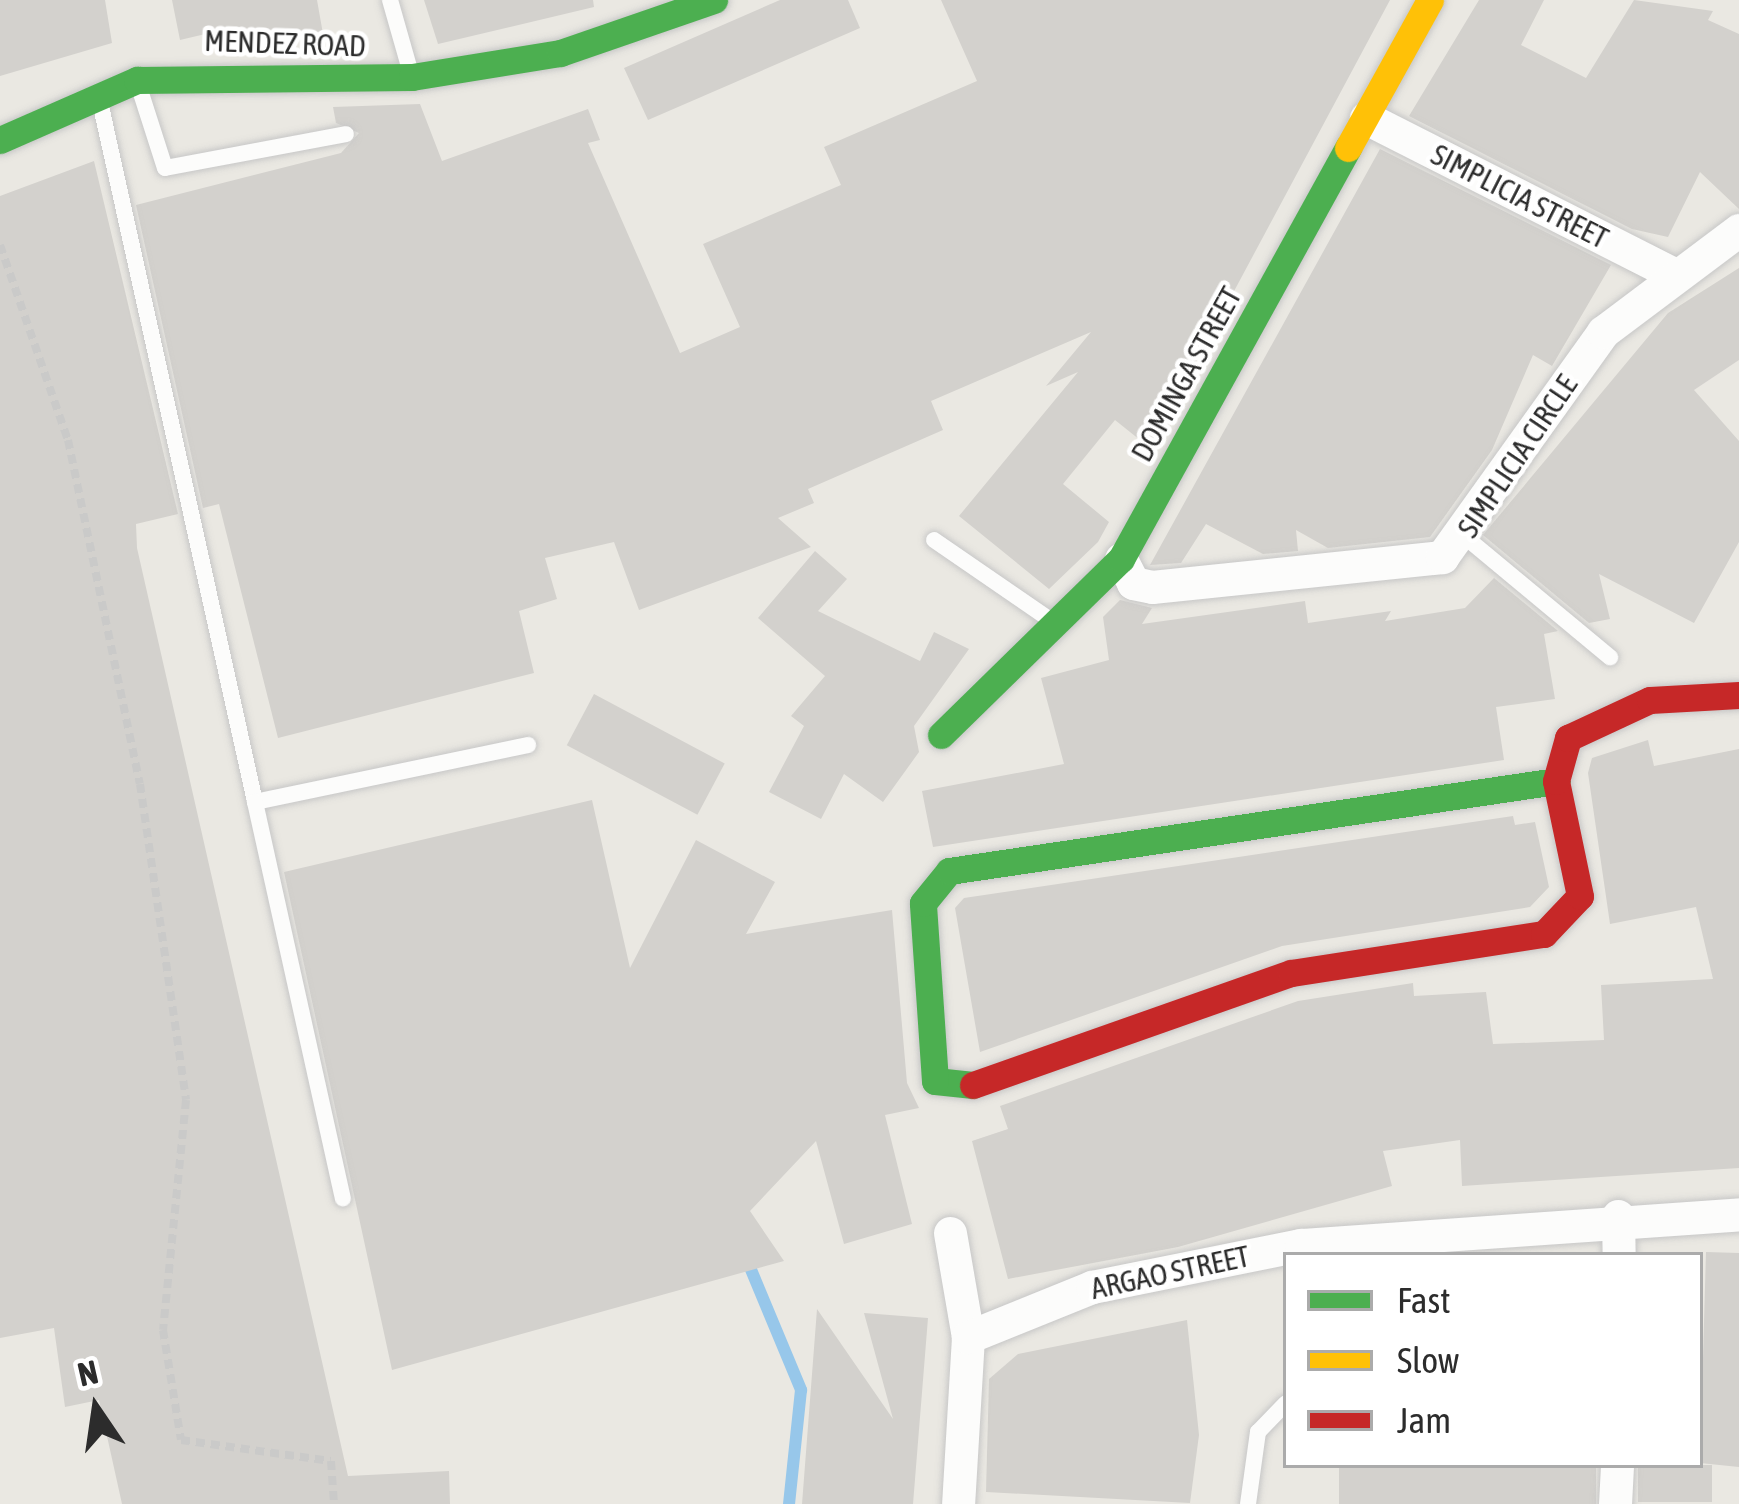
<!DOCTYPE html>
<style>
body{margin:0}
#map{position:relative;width:1739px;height:1504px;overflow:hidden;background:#eae8e2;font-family:"Asap Condensed",sans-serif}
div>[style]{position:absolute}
.stream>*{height:12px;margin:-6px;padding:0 6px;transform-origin:6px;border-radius:6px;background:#97c7ea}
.building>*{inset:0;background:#d3d1cd;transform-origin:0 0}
.path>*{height:8px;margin-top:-4px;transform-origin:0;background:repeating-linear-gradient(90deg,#cacac9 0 9px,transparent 0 15px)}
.roads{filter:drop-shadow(0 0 3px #c7c7c7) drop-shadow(0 0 3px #c7c7c7)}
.lane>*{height:16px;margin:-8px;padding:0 8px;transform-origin:8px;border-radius:8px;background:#fcfcfb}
.street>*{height:33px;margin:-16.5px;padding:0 16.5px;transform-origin:16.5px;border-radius:16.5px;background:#fcfcfb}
.fast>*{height:27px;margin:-13.5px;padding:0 13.5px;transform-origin:13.5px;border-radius:13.5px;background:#4caf50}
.slow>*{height:27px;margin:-13.5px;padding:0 13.5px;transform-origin:13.5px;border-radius:13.5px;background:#ffc107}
.jam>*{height:27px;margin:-13.5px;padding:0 13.5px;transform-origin:13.5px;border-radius:13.5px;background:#c62828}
span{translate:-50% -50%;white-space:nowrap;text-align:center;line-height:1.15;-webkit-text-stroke:9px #fff;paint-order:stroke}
.street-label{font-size:30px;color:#2c2c2c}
.legend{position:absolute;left:1283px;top:1252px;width:420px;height:216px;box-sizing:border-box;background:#fff;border:3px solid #ababab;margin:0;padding:15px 21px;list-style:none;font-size:36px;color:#2c2c2c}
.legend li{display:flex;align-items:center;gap:24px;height:60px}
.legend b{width:60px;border:3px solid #ababab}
.north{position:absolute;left:36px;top:1348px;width:120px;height:120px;-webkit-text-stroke:9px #fff;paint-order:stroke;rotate:347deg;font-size:33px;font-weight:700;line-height:48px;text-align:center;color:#2c2c2c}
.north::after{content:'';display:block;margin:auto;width:42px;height:54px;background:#2c2c2c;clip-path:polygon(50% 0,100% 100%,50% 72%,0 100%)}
</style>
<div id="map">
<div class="stream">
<i style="left:747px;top:1260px;width:141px;rotate:67.4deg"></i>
<i style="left:801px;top:1390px;width:115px;rotate:96deg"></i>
</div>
<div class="building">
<i style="clip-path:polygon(0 0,105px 0,112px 43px,0 76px)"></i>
<i style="clip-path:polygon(172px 0,317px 0,323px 34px,261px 47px,259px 36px,218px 31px,180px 40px)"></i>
<i style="clip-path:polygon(424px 0,593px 0,594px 7px,438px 44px)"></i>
<i style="clip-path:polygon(780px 0,848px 0,860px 28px,648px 120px,624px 68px)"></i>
<i style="clip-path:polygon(941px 0,1390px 0,1150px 448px,1115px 420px,1063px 484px,1109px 522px,1098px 542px,1049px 589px,959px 516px,1078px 372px,1046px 386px,1091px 332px,931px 401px,943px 430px,808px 489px,814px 503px,778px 518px,811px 547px,639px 610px,614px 542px,545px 558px,557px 599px,519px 611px,534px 673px,278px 738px,219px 504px,203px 508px,136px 205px,341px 153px,359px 133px,336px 123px,333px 107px,420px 104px,442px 161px,588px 109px,600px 140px,588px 143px,680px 353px,740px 327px,703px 244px,841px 185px,824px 147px,977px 81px)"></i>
<i style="clip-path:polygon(1479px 0,1544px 0,1521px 45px,1586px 78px,1634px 0,1713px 11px,1708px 20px,1739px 34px,1739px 209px,1700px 172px,1668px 237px,1632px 229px,1409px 116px)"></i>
<i style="clip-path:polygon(1380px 149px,1611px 265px,1552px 366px,1533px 355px,1492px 450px,1430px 537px,1328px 548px,1296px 530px,1298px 551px,1263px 554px,1206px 524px,1181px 563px,1150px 565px)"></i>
<i style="clip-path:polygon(94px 161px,178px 514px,136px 524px,137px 548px,348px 1476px,449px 1471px,450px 1504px,122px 1504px,99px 1400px,65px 1407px,54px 1328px,0 1338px,0 196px)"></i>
<i style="clip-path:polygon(1739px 268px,1739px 360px,1694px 390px,1739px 441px,1739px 542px,1694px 623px,1599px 574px,1610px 619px,1589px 623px,1483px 535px,1668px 313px)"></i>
<i style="clip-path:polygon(815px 551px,847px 579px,818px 611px,920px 661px,934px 632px,969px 649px,914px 726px,919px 752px,883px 802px,844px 774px,821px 819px,769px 792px,804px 726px,791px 716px,825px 676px,758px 618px)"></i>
<i style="clip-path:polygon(1494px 578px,1558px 631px,1544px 634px,1555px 699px,1496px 707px,1504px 760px,933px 847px,922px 791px,1064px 764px,1041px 678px,1109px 660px,1103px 617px,1120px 600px,1152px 608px,1142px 624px,1305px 601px,1308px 623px,1391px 611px,1385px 621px,1465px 608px)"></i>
<i style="left:594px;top:694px;width:148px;height:58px;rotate:28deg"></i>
<i style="clip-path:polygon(1648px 740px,1654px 766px,1739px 749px,1739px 1168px,1462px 1186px,1460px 1140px,1383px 1151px,1392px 1186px,1178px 1247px,1008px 1279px,972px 1141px,1008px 1129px,1000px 1106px,1298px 1001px,1413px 983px,1414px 996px,1486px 992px,1493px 1044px,1604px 1040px,1601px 985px,1713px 979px,1696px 907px,1610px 924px,1588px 773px,1592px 758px)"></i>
<i style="clip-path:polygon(592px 800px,630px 968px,696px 840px,775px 882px,746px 934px,892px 910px,907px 1083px,919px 1108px,885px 1115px,912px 1224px,844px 1244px,816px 1141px,750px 1211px,784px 1261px,392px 1370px,284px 872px)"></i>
<i style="clip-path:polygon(1513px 816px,1515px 825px,1535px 822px,1549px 887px,1530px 907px,1282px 946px,980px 1052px,955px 908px,964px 898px)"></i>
<i style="clip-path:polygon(1706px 1252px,1739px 1253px,1739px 1467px,1700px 1463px)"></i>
<i style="clip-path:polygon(817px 1309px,893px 1419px,864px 1313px,928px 1318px,913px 1504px,802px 1504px)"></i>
<i style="clip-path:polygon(1187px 1320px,1199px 1435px,1190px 1503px,986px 1492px,989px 1379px,1018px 1354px)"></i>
<i style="left:1339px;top:1465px;width:257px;height:39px"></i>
<i style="left:1638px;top:1465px;width:74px;height:37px"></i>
</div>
<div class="path">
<i style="left:0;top:245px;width:207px;rotate:70.8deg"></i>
<i style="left:68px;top:440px;width:351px;rotate:78.2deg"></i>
<i style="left:140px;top:784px;width:319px;rotate:81.7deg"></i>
<i style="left:186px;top:1100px;width:231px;rotate:95.7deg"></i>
<i style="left:163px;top:1330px;width:111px;rotate:80.7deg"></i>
<i style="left:181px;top:1440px;width:151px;rotate:8deg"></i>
<i style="left:331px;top:1461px;width:43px;rotate:86deg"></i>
</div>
<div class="roads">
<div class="lane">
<i style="left:390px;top:0;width:73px;rotate:74.1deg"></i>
<i style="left:139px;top:87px;width:85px;rotate:72.2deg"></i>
<i style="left:165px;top:168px;width:184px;rotate:-10.6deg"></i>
<i style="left:100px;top:102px;width:717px;rotate:77.51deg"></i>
<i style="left:255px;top:802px;width:279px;rotate:-11.8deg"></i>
<i style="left:1464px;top:536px;width:190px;rotate:39.7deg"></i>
<i style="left:934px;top:540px;width:143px;rotate:34.5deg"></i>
<i style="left:255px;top:802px;width:406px;rotate:77.5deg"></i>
<i style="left:1248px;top:1504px;width:73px;rotate:-82.1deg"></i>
<i style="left:1258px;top:1432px;width:40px;rotate:-46deg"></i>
</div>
<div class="street">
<i style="left:1366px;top:118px;width:345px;rotate:26.9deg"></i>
<i style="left:1121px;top:559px;width:27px;rotate:63deg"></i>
<i style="left:1133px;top:583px;width:19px;rotate:12deg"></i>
<i style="left:1152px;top:587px;width:292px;rotate:-5.9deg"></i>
<i style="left:1442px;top:557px;width:277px;rotate:-54.4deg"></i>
<i style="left:1603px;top:332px;width:170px;rotate:-36.9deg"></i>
<i style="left:1618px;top:1216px;width:39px;rotate:89deg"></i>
<i style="left:950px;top:1233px;width:106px;rotate:80.2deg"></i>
<i style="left:968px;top:1337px;width:167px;rotate:93.4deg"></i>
<i style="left:968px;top:1337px;width:134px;rotate:-22deg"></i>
<i style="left:1092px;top:1287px;width:213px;rotate:-11.4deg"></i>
<i style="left:1301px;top:1245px;width:439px;rotate:-4deg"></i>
<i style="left:1615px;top:1504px;width:39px;rotate:-87deg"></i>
</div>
<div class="fast">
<i style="left:0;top:140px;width:150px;rotate:-23.7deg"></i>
<i style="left:137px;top:80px;width:275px;rotate:-0.6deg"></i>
<i style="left:412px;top:77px;width:150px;rotate:-9.2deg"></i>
<i style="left:560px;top:53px;width:163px;rotate:-19deg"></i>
<i style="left:941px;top:735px;width:252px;rotate:-44.4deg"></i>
<i style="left:1121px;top:559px;width:470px;rotate:-61.1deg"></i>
<i style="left:973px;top:1085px;width:38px;rotate:-174deg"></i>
<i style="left:935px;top:1081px;width:178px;rotate:-93.9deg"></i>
<i style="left:923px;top:903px;width:41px;rotate:-50.9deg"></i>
<i style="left:949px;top:871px;width:614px;rotate:-8.43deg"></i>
</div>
<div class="slow">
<i style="left:1348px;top:148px;width:169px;rotate:-61deg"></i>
</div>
<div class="jam">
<i style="left:973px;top:1085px;width:337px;rotate:-19.4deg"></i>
<i style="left:1291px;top:973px;width:256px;rotate:-8.8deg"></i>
<i style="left:1544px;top:934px;width:52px;rotate:-46.5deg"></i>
<i style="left:1580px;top:896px;width:117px;rotate:-101.8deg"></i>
<i style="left:1556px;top:781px;width:45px;rotate:-74.4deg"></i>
<i style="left:1568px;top:738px;width:90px;rotate:-24.9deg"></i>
<i style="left:1650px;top:700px;width:89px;rotate:-3.2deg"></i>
</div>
</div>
<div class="street-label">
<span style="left:285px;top:43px;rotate:2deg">MENDEZ ROAD</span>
<span style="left:1520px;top:196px;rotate:27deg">SIMPLICIA STREET</span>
<span style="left:1186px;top:374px;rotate:-61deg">DOMINGA STREET</span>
<span style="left:1517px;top:456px;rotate:-56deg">SIMPLICIA CIRCLE</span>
<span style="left:1170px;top:1272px;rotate:-12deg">ARGAO STREET</span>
</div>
<ul class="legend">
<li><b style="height:15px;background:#4caf50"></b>Fast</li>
<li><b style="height:15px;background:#ffc107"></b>Slow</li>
<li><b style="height:15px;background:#c62828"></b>Jam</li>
</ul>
<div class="north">N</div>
</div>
